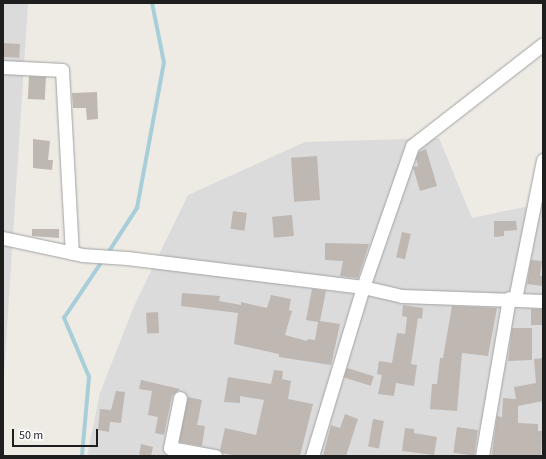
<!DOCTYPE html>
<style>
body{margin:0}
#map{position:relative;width:546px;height:459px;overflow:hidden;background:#eeebe5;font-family:"Source Sans 3",sans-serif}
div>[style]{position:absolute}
.residential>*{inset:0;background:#dcdbdb}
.stream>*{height:3.5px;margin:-1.75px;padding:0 1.75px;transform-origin:1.75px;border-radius:1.75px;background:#a8cfd9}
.building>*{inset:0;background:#bfb7b1;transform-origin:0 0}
.roads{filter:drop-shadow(0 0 1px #a2a2a2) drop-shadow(0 0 1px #a2a2a2)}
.minor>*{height:13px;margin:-6.5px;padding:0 6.5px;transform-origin:6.5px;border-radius:6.5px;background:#fff}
span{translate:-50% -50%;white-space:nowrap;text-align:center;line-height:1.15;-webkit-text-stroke:3px #fff;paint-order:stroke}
.frame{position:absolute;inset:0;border:4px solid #1e1e1e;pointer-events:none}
.scale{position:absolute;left:12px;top:429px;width:86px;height:18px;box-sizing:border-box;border:2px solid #1e1e1e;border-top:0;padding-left:5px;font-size:12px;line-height:14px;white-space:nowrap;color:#1e1e1e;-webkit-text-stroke:3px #fff;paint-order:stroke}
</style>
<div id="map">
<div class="residential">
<i style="clip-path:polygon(3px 3px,28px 3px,3px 390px)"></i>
<i style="clip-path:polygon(439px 138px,472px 218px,543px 203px,543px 456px,87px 456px,100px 393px,134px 306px,188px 195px,305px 142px)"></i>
</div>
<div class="stream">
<i style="left:108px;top:253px;width:54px;rotate:-57.2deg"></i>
<i style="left:137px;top:208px;width:147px;rotate:-79.5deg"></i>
<i style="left:164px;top:63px;width:61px;rotate:-101.3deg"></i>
<i style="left:82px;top:456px;width:79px;rotate:-84.9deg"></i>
<i style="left:89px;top:377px;width:64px;rotate:-113deg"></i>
<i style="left:64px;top:318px;width:70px;rotate:-56.1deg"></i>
</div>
<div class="building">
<i style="left:3px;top:43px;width:17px;height:14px;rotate:3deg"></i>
<i style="left:29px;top:76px;width:17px;height:23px;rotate:3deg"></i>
<i style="clip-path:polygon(97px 92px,98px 119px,87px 120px,86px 108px,73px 108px,72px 93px)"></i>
<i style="clip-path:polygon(33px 139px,50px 141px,48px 160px,53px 160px,52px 170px,33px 168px)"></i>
<i style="clip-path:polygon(426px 149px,437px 186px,420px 191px,413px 167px,418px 166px,416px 158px,419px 152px)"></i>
<i style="left:317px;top:156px;width:44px;height:26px;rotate:86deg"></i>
<i style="left:233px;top:211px;width:14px;height:18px;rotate:8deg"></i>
<i style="left:292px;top:215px;width:21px;height:20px;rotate:85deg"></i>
<i style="clip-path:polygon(494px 221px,516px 221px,517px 230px,504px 231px,504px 236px,494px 237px)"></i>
<i style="clip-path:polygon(32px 229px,59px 229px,59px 238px,32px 236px)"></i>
<i style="left:402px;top:232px;width:9px;height:26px;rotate:13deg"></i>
<i style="clip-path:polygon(325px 243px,369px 244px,358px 278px,340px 276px,343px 261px,325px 260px)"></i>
<i style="clip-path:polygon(531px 260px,542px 261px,540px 276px,543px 276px,543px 286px,527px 284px)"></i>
<i style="clip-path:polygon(312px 289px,326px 291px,320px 321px,340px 324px,331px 365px,279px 357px,279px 354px,234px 344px,238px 313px,181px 306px,182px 293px,220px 296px,219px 301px,241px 305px,241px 302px,267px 308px,271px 295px,291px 299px,289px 310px,292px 311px,285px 335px,307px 341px,308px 339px,315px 340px,318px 322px,306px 320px)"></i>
<i style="clip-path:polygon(403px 305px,423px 308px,422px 319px,418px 318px,411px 364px,417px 365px,414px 386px,396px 383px,394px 396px,378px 394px,382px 375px,377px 374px,379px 361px,392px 363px,397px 333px,405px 334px,407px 317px,402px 316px)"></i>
<i style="clip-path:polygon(452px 306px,497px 308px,488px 356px,462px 353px,457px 411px,430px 409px,432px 384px,437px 384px,440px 358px,443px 358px)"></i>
<i style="left:531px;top:309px;width:12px;height:16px"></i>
<i style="left:158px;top:312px;width:21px;height:12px;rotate:87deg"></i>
<i style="clip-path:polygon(512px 328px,532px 328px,532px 360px,508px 361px)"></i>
<i style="clip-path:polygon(543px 358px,543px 401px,518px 406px,518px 423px,538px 424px,538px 431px,542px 431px,541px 456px,492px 455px,497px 416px,502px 417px,503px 398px,516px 399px,514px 387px,536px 383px,534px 359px)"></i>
<i style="left:347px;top:368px;width:28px;height:10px;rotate:17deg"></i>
<i style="clip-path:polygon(274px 370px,283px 371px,282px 379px,291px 381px,288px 399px,313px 404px,300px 456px,237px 456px,222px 453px,220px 450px,225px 428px,256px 435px,264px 400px,240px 396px,240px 403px,224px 402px,228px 377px,271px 384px)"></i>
<i style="clip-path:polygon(141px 380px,180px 389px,172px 396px,164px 435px,155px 433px,158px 417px,148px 415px,152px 391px,139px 389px)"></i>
<i style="clip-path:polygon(116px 391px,125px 392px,121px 423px,110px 422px,109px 432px,98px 430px,100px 409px,111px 410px)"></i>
<i style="clip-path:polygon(188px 397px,202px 400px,197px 425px,205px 426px,202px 446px,179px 442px)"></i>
<i style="clip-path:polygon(345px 414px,358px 419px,346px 456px,323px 456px,331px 425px,340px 428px)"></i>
<i style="left:373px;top:419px;width:11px;height:28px;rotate:10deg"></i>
<i style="left:457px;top:427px;width:21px;height:26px;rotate:8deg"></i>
<i style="clip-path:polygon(405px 428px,414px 429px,414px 433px,437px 437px,434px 455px,402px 451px)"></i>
<i style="clip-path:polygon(141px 444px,153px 447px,151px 456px,139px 456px)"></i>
</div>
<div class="roads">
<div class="minor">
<i style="left:3px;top:67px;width:59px;rotate:2.9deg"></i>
<i style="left:62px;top:70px;width:183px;rotate:86.9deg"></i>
<i style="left:3px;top:238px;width:81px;rotate:12.1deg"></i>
<i style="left:82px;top:255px;width:45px;rotate:3.8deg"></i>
<i style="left:127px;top:258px;width:238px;rotate:7deg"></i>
<i style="left:363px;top:287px;width:40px;rotate:13deg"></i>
<i style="left:402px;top:296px;width:141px;rotate:2deg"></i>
<i style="left:515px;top:299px;width:142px;rotate:-78.6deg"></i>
<i style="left:180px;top:398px;width:51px;rotate:101.3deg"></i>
<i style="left:170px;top:448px;width:46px;rotate:10.1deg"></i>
<i style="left:312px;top:456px;width:177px;rotate:-73.2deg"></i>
<i style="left:363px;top:287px;width:149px;rotate:-70.8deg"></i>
<i style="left:412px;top:146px;width:166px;rotate:-37.9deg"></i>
<i style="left:482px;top:456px;width:160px;rotate:-80.3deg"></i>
</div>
</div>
<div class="frame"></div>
<div class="scale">50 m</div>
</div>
